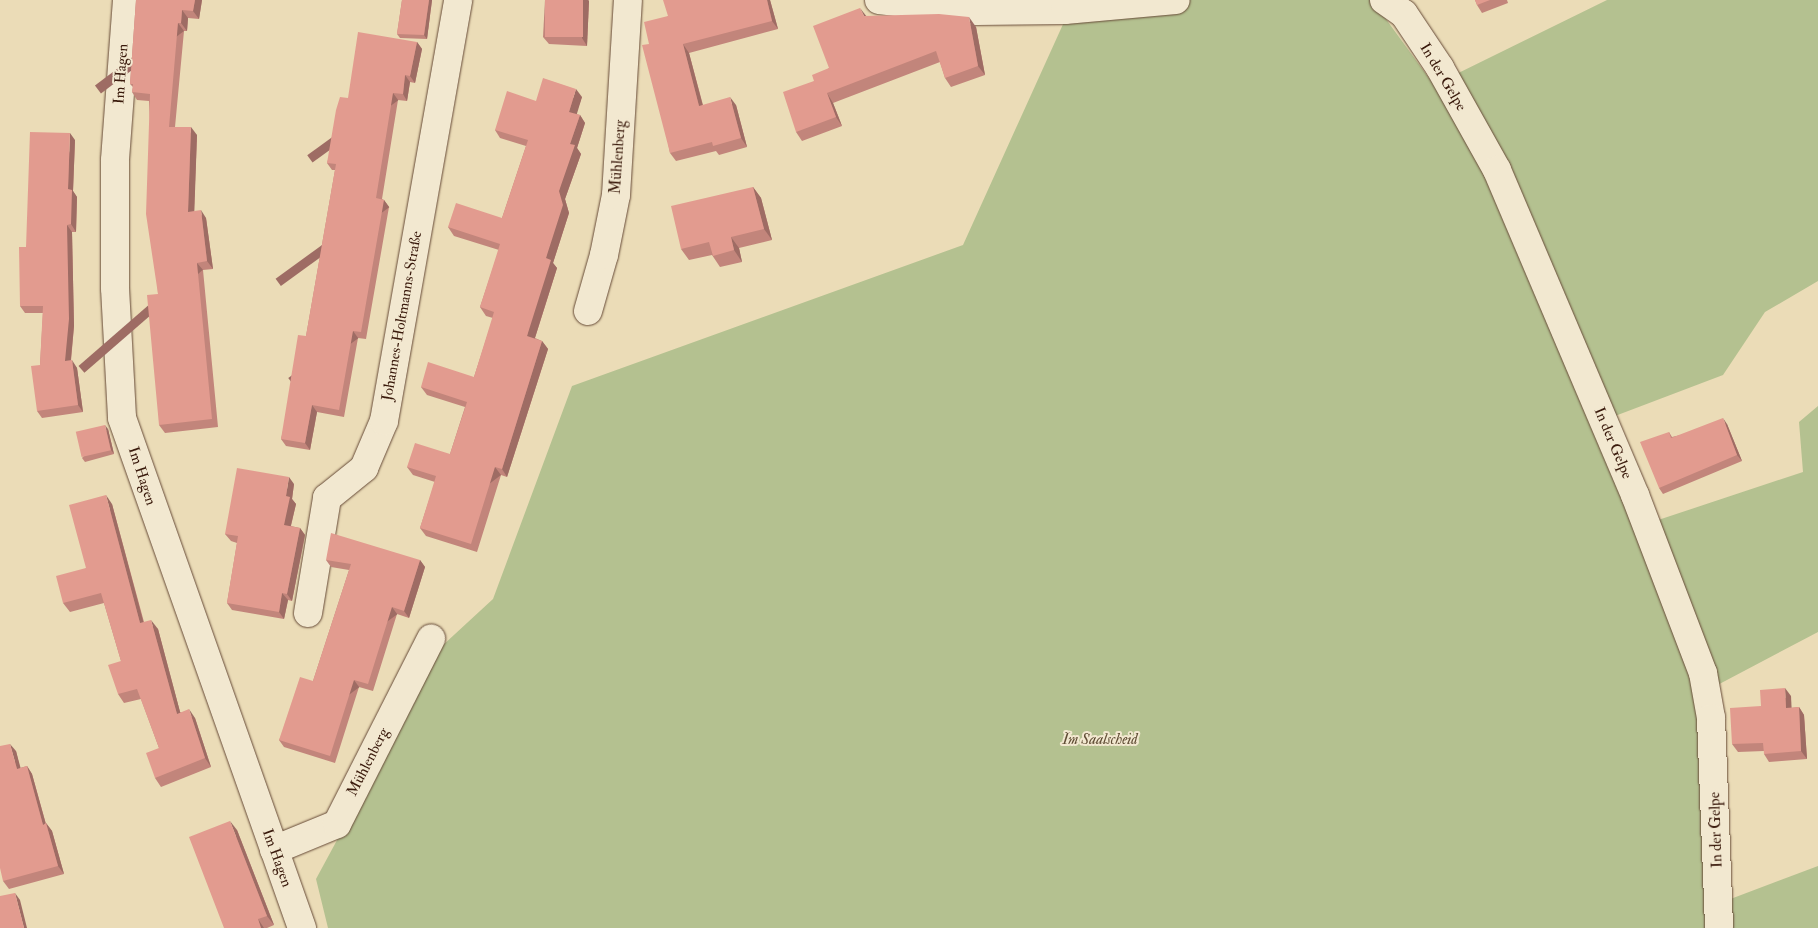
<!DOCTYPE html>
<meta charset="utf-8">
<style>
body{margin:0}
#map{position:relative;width:1818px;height:928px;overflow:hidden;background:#ebdcb7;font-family:"IM FELL Double Pica",serif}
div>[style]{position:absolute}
.green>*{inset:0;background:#b4c190}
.roads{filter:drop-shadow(0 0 1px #664a37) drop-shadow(0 0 1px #664a37)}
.minor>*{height:28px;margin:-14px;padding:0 14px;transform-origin:14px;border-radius:14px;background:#f2e8d0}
.wall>*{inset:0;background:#c2857b}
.shaded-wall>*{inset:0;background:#9e6c64;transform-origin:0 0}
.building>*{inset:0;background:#e29b8f;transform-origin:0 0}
span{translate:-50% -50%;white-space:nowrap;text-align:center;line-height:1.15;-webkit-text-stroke:4px #f2e8d0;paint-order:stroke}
.street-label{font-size:15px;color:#3a1a0c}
.park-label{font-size:15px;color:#5f4c34;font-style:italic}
</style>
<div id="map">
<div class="green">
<i style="clip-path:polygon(1074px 0,1372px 0,1434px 85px,1607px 0,1818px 0,1818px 281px,1765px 312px,1723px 375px,1615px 416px,1634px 528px,1803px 472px,1799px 422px,1818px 406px,1818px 632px,1708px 690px,1712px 906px,1818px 866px,1818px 928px,328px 928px,316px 879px,442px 646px,493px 599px,572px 386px,963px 245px)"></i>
</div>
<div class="roads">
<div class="minor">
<i style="left:127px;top:0;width:161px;rotate:94.3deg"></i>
<i style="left:115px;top:161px;width:127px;rotate:90deg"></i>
<i style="left:115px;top:288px;width:130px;rotate:86.9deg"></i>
<i style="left:122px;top:418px;width:541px;rotate:70.56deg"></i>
<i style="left:879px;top:0;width:98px;rotate:6.5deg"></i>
<i style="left:976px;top:11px;width:89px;rotate:-0.6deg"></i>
<i style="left:1065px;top:10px;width:111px;rotate:-5.1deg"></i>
<i style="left:1384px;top:0;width:24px;rotate:35deg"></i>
<i style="left:1404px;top:14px;width:65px;rotate:56.3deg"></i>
<i style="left:1440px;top:68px;width:117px;rotate:60.8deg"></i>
<i style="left:1497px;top:170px;width:353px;rotate:67deg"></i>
<i style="left:1635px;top:495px;width:191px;rotate:69.1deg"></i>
<i style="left:1703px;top:673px;width:46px;rotate:79.9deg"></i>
<i style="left:1711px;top:718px;width:210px;rotate:87.8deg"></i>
<i style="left:588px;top:311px;width:58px;rotate:-74.1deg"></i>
<i style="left:604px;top:255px;width:61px;rotate:-78.7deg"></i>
<i style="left:616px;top:195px;width:195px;rotate:-86.5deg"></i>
<i style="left:308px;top:613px;width:117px;rotate:-80.6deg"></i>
<i style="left:327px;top:498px;width:48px;rotate:-39deg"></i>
<i style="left:364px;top:468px;width:51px;rotate:-66.9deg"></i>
<i style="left:384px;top:421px;width:427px;rotate:-80deg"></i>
<i style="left:274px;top:850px;width:68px;rotate:-22.4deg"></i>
<i style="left:337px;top:824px;width:208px;rotate:-63.1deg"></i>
</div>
</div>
<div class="wall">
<i style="clip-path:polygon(136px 0,202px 0,199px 19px,188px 18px,187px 31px,184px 31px,175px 127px,197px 135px,194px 211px,206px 218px,213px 269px,203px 270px,218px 427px,165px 433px,159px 425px,158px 294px,149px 101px,137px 100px,132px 92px,133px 87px,130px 84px)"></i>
<i style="clip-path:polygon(402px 0,432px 0,427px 39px,400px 38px,397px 34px)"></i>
<i style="clip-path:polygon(545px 0,588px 0,589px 1px,587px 46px,549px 44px,543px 37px)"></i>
<i style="clip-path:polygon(770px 0,778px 29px,689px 53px,703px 105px,736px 105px,747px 147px,719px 155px,716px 151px,676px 161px,670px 153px,649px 44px,668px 16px)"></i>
<i style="clip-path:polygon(1475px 0,1507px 0,1508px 3px,1482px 13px,1477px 5px)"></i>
<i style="clip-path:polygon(866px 16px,976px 27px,985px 75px,951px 87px,945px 78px,940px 62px,833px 103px,842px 126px,802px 141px,796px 132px,814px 81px,829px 68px)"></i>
<i style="clip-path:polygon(417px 42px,422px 49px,415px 83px,410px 82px,407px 101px,398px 100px,382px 199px,384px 200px,389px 207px,366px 339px,358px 338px,344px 417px,317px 412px,310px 450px,286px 446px,281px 439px,306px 336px,335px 170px,332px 170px,327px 163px,348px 98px)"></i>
<i style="clip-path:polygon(582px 97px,576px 114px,580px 115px,585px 123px,577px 148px,581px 154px,565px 199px,569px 213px,553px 263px,557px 268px,535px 338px,542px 341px,548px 349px,507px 477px,501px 475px,477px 552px,426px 536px,420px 528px,435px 482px,413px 475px,407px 467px,450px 454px,465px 407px,427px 395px,421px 387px,474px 377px,493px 318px,486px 316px,480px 307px,499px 250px,454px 236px,448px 227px,502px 218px,526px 146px,500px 138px,495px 130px,536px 101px)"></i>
<i style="clip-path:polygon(75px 140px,73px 191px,77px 197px,76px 232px,72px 232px,74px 326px,71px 361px,77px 368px,83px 412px,42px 418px,37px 411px,40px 365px,43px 313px,25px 313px,20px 306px,26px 247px)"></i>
<i style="clip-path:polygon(753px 187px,761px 198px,772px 240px,739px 248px,742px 262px,720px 267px,712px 255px,689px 260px,681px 249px)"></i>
<i style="clip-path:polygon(1727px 424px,1742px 461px,1663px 494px,1659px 488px,1669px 432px,1672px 437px)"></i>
<i style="clip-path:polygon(108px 429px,114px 454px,85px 462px,82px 458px)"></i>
<i style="clip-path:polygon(294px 484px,292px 499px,296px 504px,291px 526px,300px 528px,305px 535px,292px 601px,288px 600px,284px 619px,232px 610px,227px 603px,237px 543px,231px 541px,225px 534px)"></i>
<i style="clip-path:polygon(112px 504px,144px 622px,158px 629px,180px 712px,195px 718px,211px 767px,161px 787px,155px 778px,159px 748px,141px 699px,124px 703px,118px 694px,121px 661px,104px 603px,70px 612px,63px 603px,86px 568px)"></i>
<i style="clip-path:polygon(326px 560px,420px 560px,425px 567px,409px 618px,397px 614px,373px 691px,359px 687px,335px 763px,284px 747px,279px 740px,313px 681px,349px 570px,331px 567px)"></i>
<i style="clip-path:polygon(1791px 696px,1791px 708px,1799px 707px,1804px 715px,1807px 759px,1769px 762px,1764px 754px,1764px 751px,1738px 752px,1732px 744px,1761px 706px)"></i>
<i style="clip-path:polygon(16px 751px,20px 768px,27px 766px,32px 774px,46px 824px,46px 823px,52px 831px,64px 874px,9px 889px,3px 881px)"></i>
<i style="clip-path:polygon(237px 830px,274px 925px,267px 928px,224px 928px)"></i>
</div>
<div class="shaded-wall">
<i style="clip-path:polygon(195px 0,202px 0,199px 19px,193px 11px)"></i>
<i style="clip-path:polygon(429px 0,432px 0,427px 39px,424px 35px)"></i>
<i style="clip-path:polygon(583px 0,588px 0,589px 1px,587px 46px,582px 38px)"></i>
<i style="clip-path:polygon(767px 0,770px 0,778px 29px,772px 21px)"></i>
<i style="clip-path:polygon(860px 8px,867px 17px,864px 16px)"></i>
<i style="clip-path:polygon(182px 10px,188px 18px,187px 31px,181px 23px)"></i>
<i style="clip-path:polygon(969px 17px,976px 27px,985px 75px,978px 66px)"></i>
<i style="left:178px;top:23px;width:10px;height:104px;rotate:53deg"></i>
<i style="clip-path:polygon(417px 42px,422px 49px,415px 83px,410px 76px)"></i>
<i style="clip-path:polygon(683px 44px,689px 53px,705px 114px,699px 106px)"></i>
<i style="clip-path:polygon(405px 75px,410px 82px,407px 101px,403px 94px)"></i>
<i style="clip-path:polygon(576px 89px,582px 97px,575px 120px,569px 112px)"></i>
<i style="left:393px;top:93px;width:9px;height:106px;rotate:54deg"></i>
<i style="clip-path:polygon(827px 93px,833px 103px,842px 126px,836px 117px)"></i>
<i style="clip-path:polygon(730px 97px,736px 105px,747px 147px,741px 138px)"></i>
<i style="clip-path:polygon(580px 115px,585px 123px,577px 148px,581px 154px,565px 199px,569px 213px,553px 263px,557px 268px,533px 344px,527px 336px,546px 258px,559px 191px,570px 144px)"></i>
<i style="clip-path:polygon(191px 127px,197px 135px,194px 220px,188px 212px)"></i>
<i style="clip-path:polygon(70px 133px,75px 140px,73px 191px,77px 197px,76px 232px,71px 224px,68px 189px)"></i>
<i style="clip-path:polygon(753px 187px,761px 198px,772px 240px,764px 229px)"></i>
<i style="left:384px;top:200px;width:9px;height:134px;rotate:54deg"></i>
<i style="clip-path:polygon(201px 210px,206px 218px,213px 269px,207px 261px)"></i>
<i style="clip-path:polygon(67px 225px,72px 232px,74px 326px,70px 368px,65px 361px)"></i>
<i style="clip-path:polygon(731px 237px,739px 248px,742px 262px,734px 250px)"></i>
<i style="left:197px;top:263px;width:9px;height:157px;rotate:49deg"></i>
<i style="left:353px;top:331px;width:9px;height:80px;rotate:54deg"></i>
<i style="clip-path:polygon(542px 341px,548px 349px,507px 477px,502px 469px)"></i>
<i style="clip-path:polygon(72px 360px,77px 368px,83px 412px,78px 405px)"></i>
<i style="clip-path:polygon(312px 405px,317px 412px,310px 450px,305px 443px)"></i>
<i style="clip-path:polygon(1723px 418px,1727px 424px,1742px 461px,1737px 455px)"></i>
<i style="clip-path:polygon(105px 425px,108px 429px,114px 454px,111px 450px)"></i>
<i style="left:495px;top:467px;width:10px;height:81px;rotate:53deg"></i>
<i style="clip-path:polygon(289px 477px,294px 484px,292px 499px,296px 504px,289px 533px,284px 525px,286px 496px)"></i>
<i style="clip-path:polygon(106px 495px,112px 504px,146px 632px,140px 623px)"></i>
<i style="clip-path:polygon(300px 528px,305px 535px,292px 601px,287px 594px)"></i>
<i style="clip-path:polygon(420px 560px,425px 567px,409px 618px,404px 611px)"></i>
<i style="clip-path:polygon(282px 593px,288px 600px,284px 619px,279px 612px)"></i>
<i style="left:392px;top:607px;width:9px;height:81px;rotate:54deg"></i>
<i style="clip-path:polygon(151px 620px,158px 629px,183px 723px,177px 714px)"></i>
<i style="left:354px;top:680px;width:9px;height:80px;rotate:54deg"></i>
<i style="clip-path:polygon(1785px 688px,1791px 696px,1792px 716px,1786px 708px)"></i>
<i style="clip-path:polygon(1799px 707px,1804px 715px,1807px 759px,1801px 751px)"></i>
<i style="clip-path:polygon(189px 709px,195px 718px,211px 767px,205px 758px)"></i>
<i style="clip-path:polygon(10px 744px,16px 751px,23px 777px,17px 769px)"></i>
<i style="clip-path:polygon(27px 766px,32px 774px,48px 832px,43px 825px)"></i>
<i style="clip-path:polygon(230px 821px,237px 830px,274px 925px,267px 916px)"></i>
<i style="clip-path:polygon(46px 823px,52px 831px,64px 874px,58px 866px)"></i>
<i style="clip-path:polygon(15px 893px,20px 900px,27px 928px,24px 928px)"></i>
<i style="clip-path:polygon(258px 919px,264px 928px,261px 928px)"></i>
</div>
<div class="building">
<i style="clip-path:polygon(136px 0,195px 0,193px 11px,182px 10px,181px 23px,178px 23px,169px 127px,191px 127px,188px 212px,201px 210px,207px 261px,197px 263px,212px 419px,159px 425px,147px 295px,158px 294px,146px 214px,150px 94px,132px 92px,133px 84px,130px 84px)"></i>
<i style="clip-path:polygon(402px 0,429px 0,424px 35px,397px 34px)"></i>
<i style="left:545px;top:0;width:38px;height:37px"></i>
<i style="clip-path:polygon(663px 0,767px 0,772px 21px,683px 44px,699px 106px,730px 97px,741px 138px,713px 146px,712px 142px,670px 153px,642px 45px,649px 44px,644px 22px,668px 16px)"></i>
<i style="clip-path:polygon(1475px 0,1490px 0,1477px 5px)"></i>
<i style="clip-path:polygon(860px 8px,864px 16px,939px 14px,969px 17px,978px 66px,945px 78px,936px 51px,827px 93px,836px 117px,796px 132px,783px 92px,814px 81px,812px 75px,829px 68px,813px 26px)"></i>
<i style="clip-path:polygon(358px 32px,417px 42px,410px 76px,405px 75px,403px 94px,393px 93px,376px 198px,384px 200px,361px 332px,353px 331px,339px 410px,312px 405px,305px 443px,281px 439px,298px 335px,306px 336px,336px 164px,327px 163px,336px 110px,340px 97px,348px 98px)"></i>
<i style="clip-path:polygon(543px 78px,576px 89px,569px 112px,580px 115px,570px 144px,575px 145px,559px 191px,563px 205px,546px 258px,551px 260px,527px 336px,542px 341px,502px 469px,495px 467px,471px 544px,420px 528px,436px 476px,407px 467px,415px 443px,450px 454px,467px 402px,421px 387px,428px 362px,474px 377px,494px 312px,480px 307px,500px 244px,448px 227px,456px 203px,502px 218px,528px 140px,495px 130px,507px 91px,536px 101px)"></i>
<i style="clip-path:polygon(30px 132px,70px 133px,68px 189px,72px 190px,71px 224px,67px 225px,69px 319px,65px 361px,72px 360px,78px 405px,37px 411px,31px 366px,40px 365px,43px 306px,20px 306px,19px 247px,26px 247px)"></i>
<i style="clip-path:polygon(753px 187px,764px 229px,731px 237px,734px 250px,713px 256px,709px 242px,681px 249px,671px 206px)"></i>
<i style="clip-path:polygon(1723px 418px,1737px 455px,1659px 488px,1640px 442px,1669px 432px,1671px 438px)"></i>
<i style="left:105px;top:425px;width:26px;height:30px;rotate:77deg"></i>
<i style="clip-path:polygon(237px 468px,289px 477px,286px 496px,290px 497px,284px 525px,300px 528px,287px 594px,282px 593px,279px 612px,227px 603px,238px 536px,225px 534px)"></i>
<i style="clip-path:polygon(106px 495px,140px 623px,151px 620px,177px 714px,189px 709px,205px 758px,155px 778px,146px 753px,159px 748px,137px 689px,118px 694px,108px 665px,121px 661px,101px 593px,63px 603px,56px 576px,86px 568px,69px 505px)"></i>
<i style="clip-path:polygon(331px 533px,420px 560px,404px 611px,392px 607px,368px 684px,354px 680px,330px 756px,279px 740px,300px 677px,313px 681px,351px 564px,326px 560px)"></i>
<i style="clip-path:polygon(1785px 688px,1786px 708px,1799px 707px,1801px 751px,1764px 754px,1763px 743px,1732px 744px,1730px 708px,1761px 706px,1760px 690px)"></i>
<i style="clip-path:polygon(10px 744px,17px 769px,27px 766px,43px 825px,46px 823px,58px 866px,3px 881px,0 868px,0 746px)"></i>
<i style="clip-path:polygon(230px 821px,267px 916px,258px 919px,261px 928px,224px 928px,189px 837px)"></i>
<i style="clip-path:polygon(15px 893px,24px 928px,0 928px,0 896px)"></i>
</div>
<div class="street-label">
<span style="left:121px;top:74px;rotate:-86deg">Im Hagen</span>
<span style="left:1443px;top:77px;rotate:59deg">In der Gelpe</span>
<span style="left:618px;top:157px;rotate:-86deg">Mühlenberg</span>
<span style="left:402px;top:316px;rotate:-80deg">Johannes-Holtmanns-Straße</span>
<span style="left:1613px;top:443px;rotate:67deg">In der Gelpe</span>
<span style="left:142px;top:476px;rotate:72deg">Im Hagen</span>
<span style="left:368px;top:762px;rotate:-63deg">Mühlenberg</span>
<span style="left:1716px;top:830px;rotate:-92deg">In der Gelpe</span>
<span style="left:277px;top:858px;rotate:70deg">Im Hagen</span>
</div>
<div class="park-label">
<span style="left:1100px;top:740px">Im Saalscheid</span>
</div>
</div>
